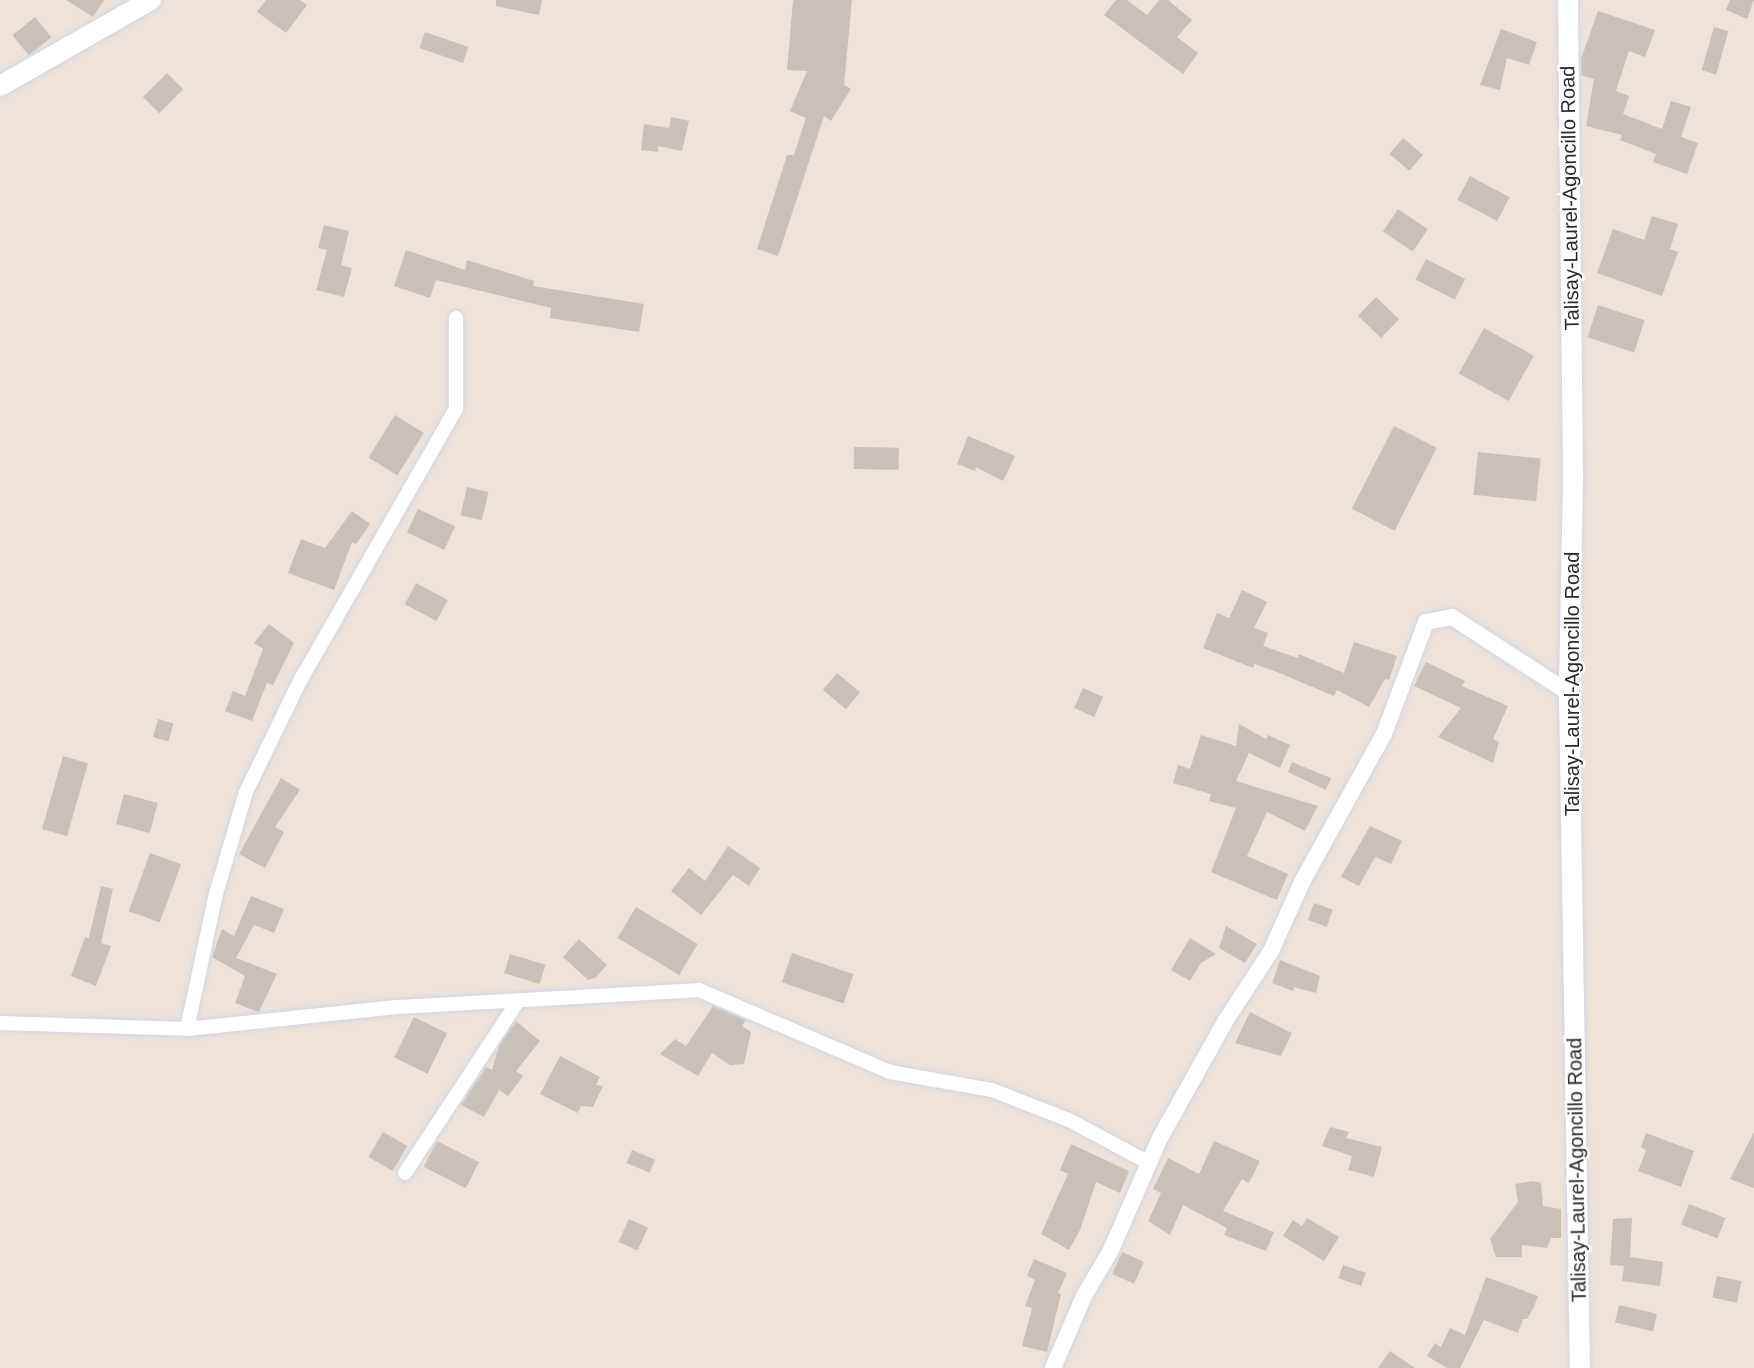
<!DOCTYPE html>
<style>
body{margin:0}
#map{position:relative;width:1754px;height:1368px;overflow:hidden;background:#ede3da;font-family:Arial,sans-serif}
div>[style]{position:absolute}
.building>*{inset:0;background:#c8c1b9;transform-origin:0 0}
.roads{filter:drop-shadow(0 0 2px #d0d6e4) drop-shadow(0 0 2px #d0d6e4)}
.minor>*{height:14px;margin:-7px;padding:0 7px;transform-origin:7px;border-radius:7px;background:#fff}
.tertiary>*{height:16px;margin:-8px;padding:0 8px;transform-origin:8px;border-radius:8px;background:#fff}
.secondary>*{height:20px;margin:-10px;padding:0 10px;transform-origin:10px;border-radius:10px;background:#fff}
span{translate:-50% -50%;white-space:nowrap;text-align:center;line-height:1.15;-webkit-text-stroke:5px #fff;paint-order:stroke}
.street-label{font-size:20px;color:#2a2a2a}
</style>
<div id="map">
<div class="building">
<i style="clip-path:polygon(66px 0,104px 0,93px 17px)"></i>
<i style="clip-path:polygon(266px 0,300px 0,307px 5px,286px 33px,257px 12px)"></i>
<i style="clip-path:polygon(496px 0,542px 0,539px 15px,496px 6px)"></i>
<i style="clip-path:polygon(793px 0,852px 0,844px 85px,851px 89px,831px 121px,824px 116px,778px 256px,757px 249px,787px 155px,794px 155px,806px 118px,790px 111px,807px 71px,787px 70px)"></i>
<i style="clip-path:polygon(1116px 0,1127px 0,1147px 15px,1159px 0,1168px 0,1192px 20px,1177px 37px,1198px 53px,1183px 74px,1104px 15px)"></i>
<i style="clip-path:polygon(1730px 0,1754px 0,1747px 19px,1726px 10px)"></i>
<i style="clip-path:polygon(1598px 11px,1655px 30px,1645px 57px,1629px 51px,1616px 91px,1629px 96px,1623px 114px,1662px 129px,1671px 101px,1691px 107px,1681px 137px,1698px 143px,1687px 174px,1653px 162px,1656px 154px,1620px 140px,1622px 135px,1586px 126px,1594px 79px,1581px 75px,1581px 59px)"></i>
<i style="left:35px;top:17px;width:26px;height:29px;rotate:51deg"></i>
<i style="left:1714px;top:27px;width:15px;height:45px;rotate:16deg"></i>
<i style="clip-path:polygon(1501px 29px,1537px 42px,1529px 65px,1507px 58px,1500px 90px,1480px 85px)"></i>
<i style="left:425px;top:32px;width:46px;height:17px;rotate:19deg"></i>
<i style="left:167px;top:73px;width:23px;height:34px;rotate:45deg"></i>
<i style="clip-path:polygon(671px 117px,689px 121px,682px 151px,658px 146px,658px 152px,641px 150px,644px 124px,669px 128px)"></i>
<i style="left:1403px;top:138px;width:26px;height:21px;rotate:40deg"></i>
<i style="left:1470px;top:176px;width:45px;height:27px;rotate:28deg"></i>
<i style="left:1398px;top:209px;width:36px;height:27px;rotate:34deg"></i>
<i style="clip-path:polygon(1652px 216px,1678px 224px,1670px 249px,1678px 252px,1662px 296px,1597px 273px,1613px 229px,1644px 240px)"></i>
<i style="clip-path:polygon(324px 225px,349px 231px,341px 265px,352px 268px,344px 297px,316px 290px,327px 250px,318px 248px)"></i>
<i style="clip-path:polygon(406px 250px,465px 270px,467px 260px,534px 281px,533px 286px,644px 304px,639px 332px,550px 318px,551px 308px,436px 280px,430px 298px,394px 286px)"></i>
<i style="left:1426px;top:259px;width:44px;height:23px;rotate:27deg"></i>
<i style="left:1376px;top:297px;width:32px;height:26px;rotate:44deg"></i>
<i style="left:1598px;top:305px;width:49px;height:34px;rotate:18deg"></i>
<i style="left:1484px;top:328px;width:57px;height:52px;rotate:29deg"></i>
<i style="left:395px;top:415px;width:34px;height:50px;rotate:32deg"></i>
<i style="left:1394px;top:426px;width:48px;height:93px;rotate:27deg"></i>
<i style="clip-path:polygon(968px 436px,1015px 456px,1003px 481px,976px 467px,975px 471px,957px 464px)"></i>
<i style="left:854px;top:447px;width:45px;height:22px;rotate:1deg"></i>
<i style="left:1478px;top:452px;width:63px;height:43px;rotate:6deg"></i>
<i style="left:467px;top:487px;width:22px;height:29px;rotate:13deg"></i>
<i style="left:418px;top:509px;width:41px;height:26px;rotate:25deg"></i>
<i style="clip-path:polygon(352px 511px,370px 524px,356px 544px,352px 542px,334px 590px,288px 573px,301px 539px,325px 548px)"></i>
<i style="left:416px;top:583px;width:36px;height:24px;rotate:28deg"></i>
<i style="clip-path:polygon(1242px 590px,1267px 602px,1254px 628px,1268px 633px,1263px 646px,1298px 658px,1299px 654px,1344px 673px,1354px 642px,1397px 656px,1389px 680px,1385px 679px,1369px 707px,1337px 690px,1334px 696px,1277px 672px,1255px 664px,1253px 668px,1203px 648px,1217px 613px,1229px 618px)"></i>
<i style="clip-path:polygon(269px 624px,294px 643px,273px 685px,267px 683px,252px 721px,225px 711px,233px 691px,245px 696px,263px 649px,254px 643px)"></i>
<i style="clip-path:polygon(1426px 662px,1465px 681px,1462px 686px,1508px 706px,1493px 739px,1499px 742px,1493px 763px,1438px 737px,1461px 708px,1414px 686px)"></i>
<i style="left:837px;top:673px;width:30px;height:22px;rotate:40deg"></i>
<i style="left:1083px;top:688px;width:22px;height:22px;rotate:24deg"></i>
<i style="left:158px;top:719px;width:16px;height:19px;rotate:15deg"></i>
<i style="clip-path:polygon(1239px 724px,1266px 739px,1268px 735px,1290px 745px,1280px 768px,1249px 753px,1236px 781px,1318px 806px,1305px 831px,1267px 812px,1247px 856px,1288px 874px,1277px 900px,1211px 872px,1236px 808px,1209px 801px,1211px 794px,1173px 783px,1178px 765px,1190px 769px,1201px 735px,1236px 746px)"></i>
<i style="left:63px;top:756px;width:26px;height:76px;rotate:16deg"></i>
<i style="clip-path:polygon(1292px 762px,1331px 778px,1326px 790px,1288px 772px)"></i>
<i style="clip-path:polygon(281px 778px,300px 790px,275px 827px,284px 832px,265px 868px,239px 854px)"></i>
<i style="left:124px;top:794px;width:35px;height:31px;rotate:15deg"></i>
<i style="clip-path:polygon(1370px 826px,1402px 841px,1391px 864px,1375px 857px,1359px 886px,1341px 877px)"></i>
<i style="clip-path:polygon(728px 846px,760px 868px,749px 886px,733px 875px,701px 915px,671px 891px,689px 868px,705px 881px)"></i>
<i style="left:150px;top:853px;width:33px;height:62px;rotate:20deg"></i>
<i style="clip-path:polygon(101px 886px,113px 889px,101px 943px,111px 946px,96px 986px,71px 976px,85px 937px,89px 938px)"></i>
<i style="clip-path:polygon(251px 896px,284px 909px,274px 933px,254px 925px,236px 958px,277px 974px,259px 1012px,235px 1003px,245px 976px,212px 957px,222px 929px,234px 936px)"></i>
<i style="left:1314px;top:903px;width:20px;height:18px;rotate:20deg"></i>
<i style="left:636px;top:907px;width:72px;height:36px;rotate:31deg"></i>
<i style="clip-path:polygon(1226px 926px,1257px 944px,1245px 963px,1219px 948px)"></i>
<i style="clip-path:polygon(1190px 938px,1216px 954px,1201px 963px,1190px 981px,1171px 970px)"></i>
<i style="clip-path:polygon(579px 939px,607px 965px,595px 978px,588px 980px,563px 957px)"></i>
<i style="left:792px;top:953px;width:65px;height:31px;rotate:19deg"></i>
<i style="left:510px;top:954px;width:37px;height:20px;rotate:17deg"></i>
<i style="clip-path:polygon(1280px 960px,1320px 976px,1316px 993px,1294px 987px,1293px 991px,1272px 983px)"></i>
<i style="clip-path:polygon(713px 1006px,746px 1020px,742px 1026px,751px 1032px,744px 1064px,730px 1065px,712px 1053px,698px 1076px,660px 1054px,675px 1039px,686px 1046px)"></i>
<i style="clip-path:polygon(1250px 1012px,1292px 1033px,1281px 1056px,1235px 1043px)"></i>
<i style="left:414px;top:1017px;width:37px;height:45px;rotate:26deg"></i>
<i style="clip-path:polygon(516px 1021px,540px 1041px,516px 1071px,523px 1076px,508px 1096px,499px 1090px,484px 1117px,461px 1105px,486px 1067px,492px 1070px,499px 1046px)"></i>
<i style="clip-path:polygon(560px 1056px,600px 1077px,596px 1085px,603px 1086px,593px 1107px,581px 1106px,578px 1113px,540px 1094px)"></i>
<i style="clip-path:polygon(1330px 1127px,1349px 1132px,1346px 1138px,1382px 1147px,1374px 1177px,1348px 1170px,1352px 1156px,1322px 1146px)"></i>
<i style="left:383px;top:1132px;width:28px;height:29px;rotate:30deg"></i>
<i style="clip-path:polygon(1754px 1132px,1754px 1188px,1730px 1179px)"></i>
<i style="clip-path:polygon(1646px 1133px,1694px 1151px,1681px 1187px,1638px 1171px,1646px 1150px,1641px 1147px)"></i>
<i style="left:437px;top:1141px;width:47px;height:29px;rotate:27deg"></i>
<i style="clip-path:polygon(1214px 1141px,1260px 1161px,1249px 1183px,1242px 1179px,1223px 1211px,1274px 1232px,1266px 1251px,1224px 1235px,1227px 1228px,1183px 1205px,1170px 1235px,1148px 1221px,1161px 1193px,1153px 1189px,1168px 1158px,1199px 1174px)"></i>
<i style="clip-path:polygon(1071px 1144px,1129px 1171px,1120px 1193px,1096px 1182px,1080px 1230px,1069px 1250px,1041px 1234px,1068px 1174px,1060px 1170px)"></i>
<i style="left:632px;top:1150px;width:25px;height:14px;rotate:23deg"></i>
<i style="clip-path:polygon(1533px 1181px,1541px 1183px,1543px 1206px,1561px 1209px,1561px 1238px,1551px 1238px,1547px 1248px,1522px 1245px,1522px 1257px,1496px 1257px,1490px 1239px,1518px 1202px,1515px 1184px)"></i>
<i style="left:1689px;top:1204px;width:39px;height:22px;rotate:21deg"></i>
<i style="clip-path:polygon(1307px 1218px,1339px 1237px,1324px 1261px,1283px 1236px,1293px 1220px,1302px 1226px)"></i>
<i style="clip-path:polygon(1632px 1218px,1630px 1257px,1663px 1262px,1660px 1286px,1622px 1281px,1624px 1266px,1610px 1265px,1613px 1219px)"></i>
<i style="left:629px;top:1219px;width:21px;height:25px;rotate:25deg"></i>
<i style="left:1122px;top:1252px;width:24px;height:24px;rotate:24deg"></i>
<i style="clip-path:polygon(1034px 1259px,1067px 1273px,1058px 1293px,1061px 1294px,1047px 1352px,1022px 1346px,1032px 1308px,1025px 1306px,1035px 1280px,1027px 1276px)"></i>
<i style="left:1343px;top:1265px;width:24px;height:14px;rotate:19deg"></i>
<i style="left:1717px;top:1276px;width:25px;height:22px;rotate:12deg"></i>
<i style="clip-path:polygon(1486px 1277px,1538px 1296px,1533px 1309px,1527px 1319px,1523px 1319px,1518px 1333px,1484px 1320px,1460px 1368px,1447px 1368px,1427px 1356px,1435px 1343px,1441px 1347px,1450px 1328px,1465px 1335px)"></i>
<i style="left:1619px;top:1305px;width:39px;height:18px;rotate:13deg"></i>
<i style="clip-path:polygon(1390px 1351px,1415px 1368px,1378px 1368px)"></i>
</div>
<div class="roads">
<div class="minor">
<i style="left:0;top:1023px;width:187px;rotate:1.8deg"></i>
<i style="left:187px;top:1029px;width:211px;rotate:-6deg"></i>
<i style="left:397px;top:1007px;width:302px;rotate:-3.2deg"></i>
<i style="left:699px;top:990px;width:208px;rotate:23.2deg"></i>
<i style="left:890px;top:1072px;width:104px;rotate:10deg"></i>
<i style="left:992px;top:1090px;width:83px;rotate:21.3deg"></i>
<i style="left:1069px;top:1120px;width:91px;rotate:28.3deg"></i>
<i style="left:187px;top:1029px;width:138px;rotate:-77.9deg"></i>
<i style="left:216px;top:894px;width:106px;rotate:-73.6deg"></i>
<i style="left:246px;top:792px;width:123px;rotate:-64.1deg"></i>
<i style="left:300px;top:681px;width:314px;rotate:-60.2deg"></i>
<i style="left:456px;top:409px;width:91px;rotate:-90deg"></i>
<i style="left:405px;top:1173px;width:206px;rotate:-56.7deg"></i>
</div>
<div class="tertiary">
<i style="left:1053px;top:1368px;width:78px;rotate:-66.7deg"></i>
<i style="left:1084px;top:1296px;width:53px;rotate:-59.6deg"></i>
<i style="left:1111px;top:1250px;width:122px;rotate:-66.4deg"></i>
<i style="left:1160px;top:1138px;width:135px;rotate:-60.8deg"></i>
<i style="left:1226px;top:1020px;width:82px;rotate:-56.9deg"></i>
<i style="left:1271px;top:951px;width:78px;rotate:-65.7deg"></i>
<i style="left:1303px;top:880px;width:167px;rotate:-61deg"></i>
<i style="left:1384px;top:734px;width:120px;rotate:-69.4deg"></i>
<i style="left:1426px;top:622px;width:26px;rotate:-11deg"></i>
<i style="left:1452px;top:617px;width:140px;rotate:33deg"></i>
</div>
<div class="secondary">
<i style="left:1568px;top:0;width:479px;rotate:89.4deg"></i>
<i style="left:1573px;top:479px;width:214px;rotate:91.1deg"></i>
<i style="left:1569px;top:693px;width:675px;rotate:89.07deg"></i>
<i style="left:0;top:86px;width:174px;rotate:-29.7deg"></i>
</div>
</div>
<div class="street-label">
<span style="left:1570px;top:198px;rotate:-91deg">Talisay-Laurel-Agoncillo Road</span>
<span style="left:1572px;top:684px;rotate:-90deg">Talisay-Laurel-Agoncillo Road</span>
<span style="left:1577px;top:1170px;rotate:-91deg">Talisay-Laurel-Agoncillo Road</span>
</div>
</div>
